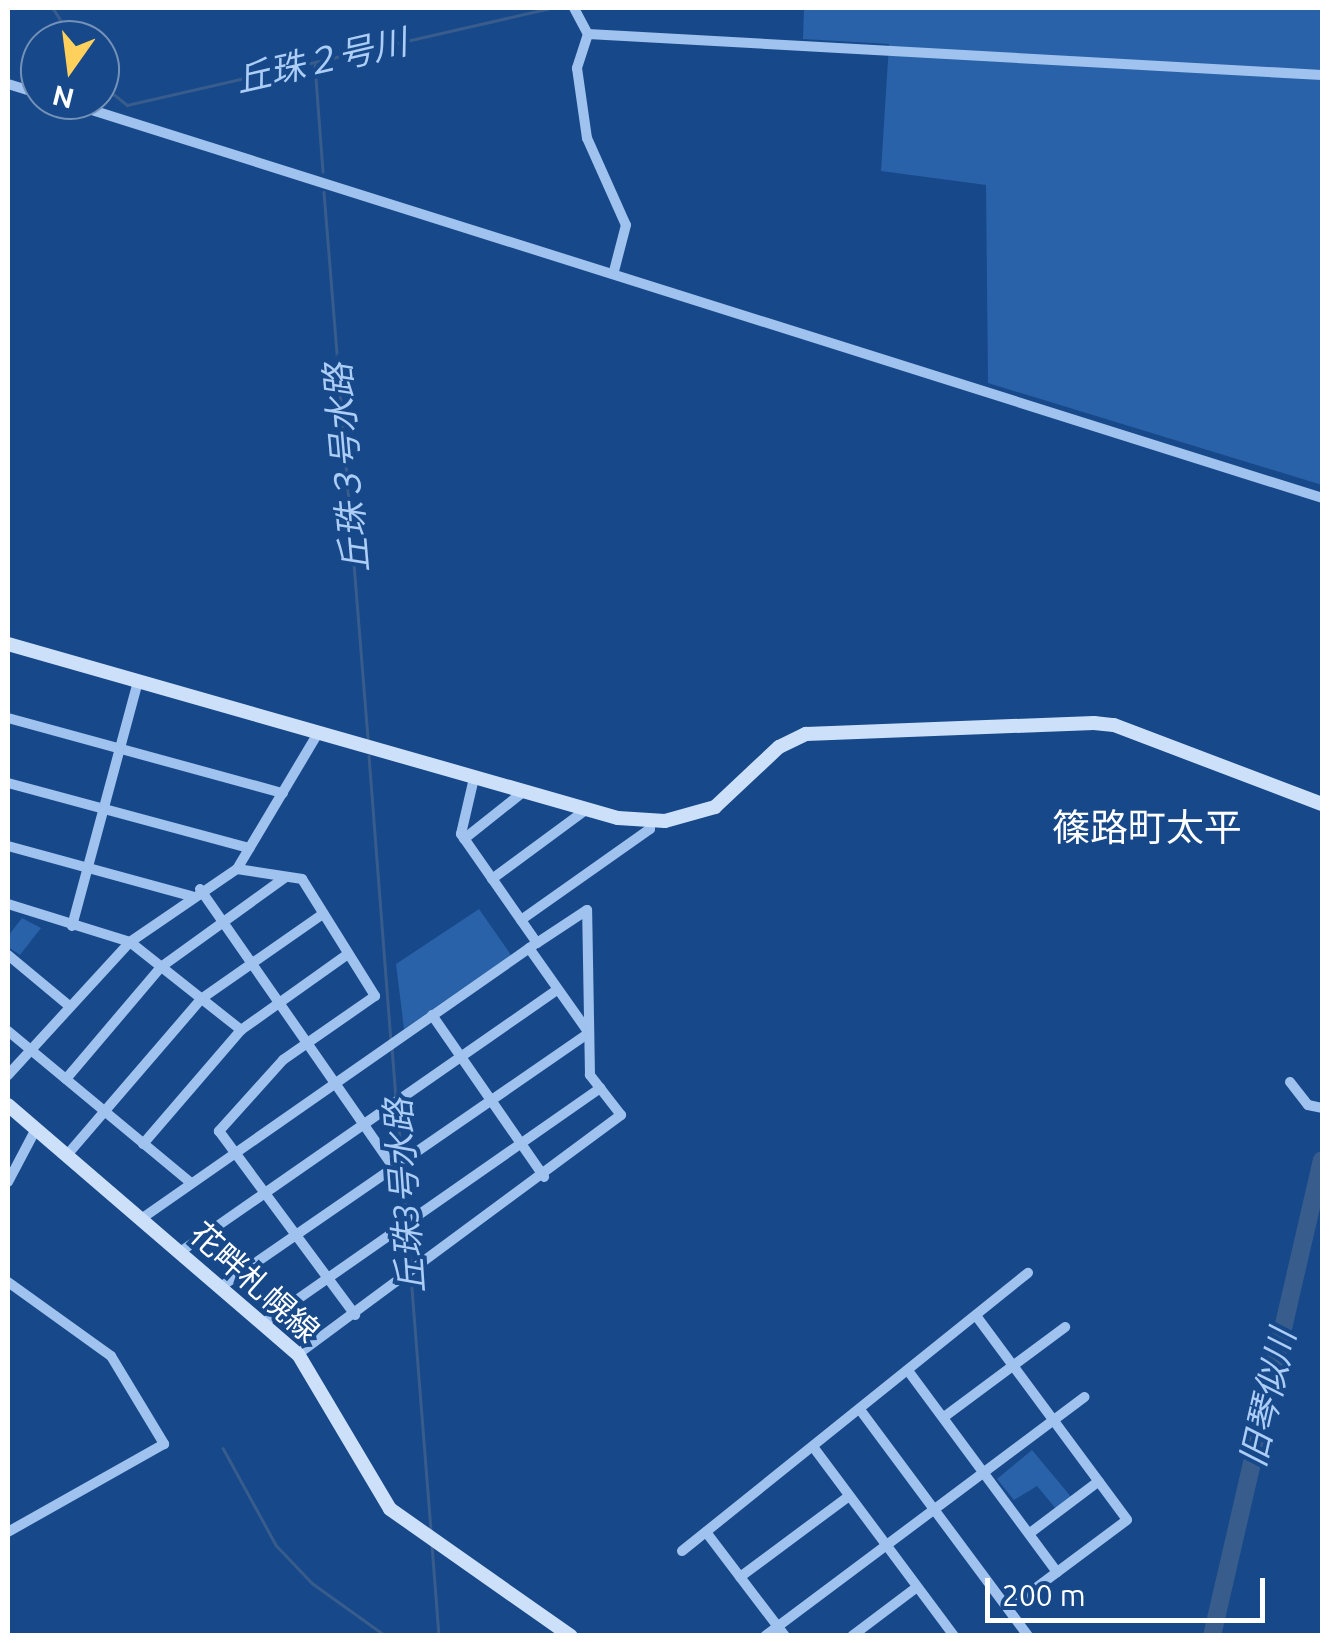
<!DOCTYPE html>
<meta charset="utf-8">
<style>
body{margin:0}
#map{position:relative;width:1330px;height:1643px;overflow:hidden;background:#174889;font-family:Ubuntu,"Noto Sans JP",sans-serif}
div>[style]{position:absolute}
.green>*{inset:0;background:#2962a8}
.stream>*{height:2.5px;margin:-1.25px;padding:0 1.25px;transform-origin:1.25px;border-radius:1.25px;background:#385c8c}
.river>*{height:18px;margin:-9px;padding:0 9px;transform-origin:9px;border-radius:9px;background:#385c8c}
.street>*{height:10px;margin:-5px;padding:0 5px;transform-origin:5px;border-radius:5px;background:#9fc2ee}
.secondary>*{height:14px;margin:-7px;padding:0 7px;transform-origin:7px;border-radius:7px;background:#cce0fa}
span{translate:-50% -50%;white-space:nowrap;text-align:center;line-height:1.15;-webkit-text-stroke:8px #174889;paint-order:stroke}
.street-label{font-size:32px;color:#fff}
.water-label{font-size:35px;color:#abcdf6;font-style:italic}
.quarter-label{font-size:38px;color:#fff}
.frame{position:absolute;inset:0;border:10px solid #fff;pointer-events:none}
.north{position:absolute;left:20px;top:20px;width:100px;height:100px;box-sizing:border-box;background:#174889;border:2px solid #7491b8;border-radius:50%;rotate:194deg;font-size:28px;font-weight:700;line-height:40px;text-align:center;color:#fff}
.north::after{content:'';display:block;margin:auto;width:35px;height:45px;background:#ffd05c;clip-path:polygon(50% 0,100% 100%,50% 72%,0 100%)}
.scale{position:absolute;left:985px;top:1578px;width:280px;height:45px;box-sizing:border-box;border:5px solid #fff;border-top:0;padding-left:12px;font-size:30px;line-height:35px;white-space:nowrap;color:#fff;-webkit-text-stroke:8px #174889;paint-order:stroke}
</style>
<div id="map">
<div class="green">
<i style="clip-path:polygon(804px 8px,1322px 8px,1322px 485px,988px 383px,986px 185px,881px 171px,889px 44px,803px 39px)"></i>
<i style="clip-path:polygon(479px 909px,511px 955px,404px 1029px,396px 964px)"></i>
<i style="clip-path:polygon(22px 918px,41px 928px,20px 955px,8px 947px,8px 936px)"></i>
<i style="clip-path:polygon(1032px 1450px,1072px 1498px,1057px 1510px,1037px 1486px,1014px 1500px,997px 1479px)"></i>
</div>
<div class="stream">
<i style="left:53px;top:8px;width:38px;rotate:58deg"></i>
<i style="left:315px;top:65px;width:107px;rotate:85.7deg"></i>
<i style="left:100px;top:83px;width:35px;rotate:39deg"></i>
<i style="left:127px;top:105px;width:433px;rotate:-12.9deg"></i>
<i style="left:324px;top:192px;width:548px;rotate:85.39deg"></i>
<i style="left:369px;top:756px;width:284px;rotate:85.6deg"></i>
<i style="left:392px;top:1047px;width:52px;rotate:85.6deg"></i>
<i style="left:397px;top:1107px;width:51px;rotate:84.4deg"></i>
<i style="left:403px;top:1166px;width:52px;rotate:85.6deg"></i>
<i style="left:407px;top:1226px;width:42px;rotate:84.6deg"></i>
<i style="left:411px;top:1276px;width:257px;rotate:85.5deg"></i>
<i style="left:223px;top:1448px;width:111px;rotate:61.3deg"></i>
<i style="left:276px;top:1545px;width:52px;rotate:46.5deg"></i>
<i style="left:312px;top:1583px;width:91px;rotate:35.6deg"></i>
<i style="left:432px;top:1545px;width:91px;rotate:85.6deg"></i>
</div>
<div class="river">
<i style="left:1212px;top:1636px;width:488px;rotate:-77deg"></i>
</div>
<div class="street">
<i style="left:574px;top:8px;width:30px;rotate:62deg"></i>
<i style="left:588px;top:34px;width:735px;rotate:3.2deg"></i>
<i style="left:588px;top:34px;width:36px;rotate:108deg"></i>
<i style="left:577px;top:68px;width:71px;rotate:81.9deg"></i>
<i style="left:587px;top:138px;width:95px;rotate:65.9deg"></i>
<i style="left:626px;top:225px;width:48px;rotate:104.6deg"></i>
<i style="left:8px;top:84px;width:34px;rotate:17deg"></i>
<i style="left:60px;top:100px;width:1323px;rotate:17.5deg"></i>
<i style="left:8px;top:718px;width:285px;rotate:15.3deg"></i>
<i style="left:8px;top:783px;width:250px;rotate:15.1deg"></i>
<i style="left:464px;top:839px;width:75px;rotate:-38.5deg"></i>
<i style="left:8px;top:846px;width:190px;rotate:15.3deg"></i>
<i style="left:237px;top:869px;width:66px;rotate:8.7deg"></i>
<i style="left:302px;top:879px;width:138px;rotate:58deg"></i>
<i style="left:375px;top:996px;width:112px;rotate:145.2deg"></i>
<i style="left:283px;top:1060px;width:96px;rotate:132deg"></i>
<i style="left:219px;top:1131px;width:229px;rotate:53.5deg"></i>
<i style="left:492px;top:879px;width:118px;rotate:-36.4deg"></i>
<i style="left:200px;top:889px;width:340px;rotate:55.2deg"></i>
<i style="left:8px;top:904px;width:128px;rotate:17.3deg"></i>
<i style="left:130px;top:942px;width:142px;rotate:38.4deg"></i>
<i style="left:521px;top:920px;width:158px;rotate:-35.2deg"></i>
<i style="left:650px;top:829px;width:8px;rotate:-90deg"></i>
<i style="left:72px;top:926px;width:253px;rotate:-74.9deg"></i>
<i style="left:8px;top:955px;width:78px;rotate:39.8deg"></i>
<i style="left:432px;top:1015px;width:197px;rotate:55.3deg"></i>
<i style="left:8px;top:1031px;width:236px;rotate:39.7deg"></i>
<i style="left:8px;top:1075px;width:180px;rotate:-47.5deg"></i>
<i style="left:130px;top:942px;width:130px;rotate:-34.3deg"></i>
<i style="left:237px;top:869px;width:156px;rotate:-59.2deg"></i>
<i style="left:66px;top:1079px;width:147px;rotate:-49.7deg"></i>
<i style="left:161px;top:967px;width:154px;rotate:-35.8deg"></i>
<i style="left:1290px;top:1082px;width:29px;rotate:52deg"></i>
<i style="left:1308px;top:1105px;width:14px;rotate:12deg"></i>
<i style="left:143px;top:1144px;width:150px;rotate:-49.3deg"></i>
<i style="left:241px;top:1030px;width:131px;rotate:-35.4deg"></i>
<i style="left:67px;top:1155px;width:206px;rotate:-49.3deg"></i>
<i style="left:201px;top:999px;width:149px;rotate:-34.9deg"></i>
<i style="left:8px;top:1182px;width:60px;rotate:-62.2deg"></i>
<i style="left:141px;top:1219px;width:479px;rotate:-34.9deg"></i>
<i style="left:180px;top:1252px;width:460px;rotate:-34.8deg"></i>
<i style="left:8px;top:1282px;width:127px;rotate:35.7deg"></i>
<i style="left:111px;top:1356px;width:103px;rotate:58.9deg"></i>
<i style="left:164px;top:1444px;width:179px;rotate:150.6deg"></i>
<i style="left:222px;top:1286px;width:446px;rotate:-34.6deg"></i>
<i style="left:589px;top:1033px;width:104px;rotate:-125.2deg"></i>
<i style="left:977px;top:1317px;width:252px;rotate:53.5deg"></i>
<i style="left:1127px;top:1520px;width:147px;rotate:143.3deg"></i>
<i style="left:265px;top:1322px;width:409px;rotate:-34.9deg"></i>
<i style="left:298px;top:1354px;width:402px;rotate:-36.5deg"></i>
<i style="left:621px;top:1115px;width:51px;rotate:-127.8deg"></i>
<i style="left:590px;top:1075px;width:165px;rotate:-91deg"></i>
<i style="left:587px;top:910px;width:60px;rotate:146.6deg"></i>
<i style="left:537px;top:943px;width:133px;rotate:-124.9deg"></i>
<i style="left:461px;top:834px;width:57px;rotate:-76.9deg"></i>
<i style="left:909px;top:1372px;width:249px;rotate:53.5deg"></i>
<i style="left:861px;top:1411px;width:280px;rotate:53.4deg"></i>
<i style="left:944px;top:1417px;width:151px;rotate:-36.6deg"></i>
<i style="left:814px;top:1448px;width:234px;rotate:53.3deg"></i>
<i style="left:706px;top:1532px;width:131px;rotate:52.8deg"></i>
<i style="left:1030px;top:1533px;width:86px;rotate:-37deg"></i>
<i style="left:682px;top:1551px;width:444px;rotate:-38.8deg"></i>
<i style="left:740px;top:1577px;width:136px;rotate:-36.6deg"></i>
<i style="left:765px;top:1636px;width:399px;rotate:-36.8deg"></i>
<i style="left:852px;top:1636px;width:81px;rotate:-37deg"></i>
</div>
<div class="secondary">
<i style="left:8px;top:644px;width:634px;rotate:15.92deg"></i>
<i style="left:618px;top:818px;width:47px;rotate:3.7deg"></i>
<i style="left:665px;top:821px;width:52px;rotate:-15.6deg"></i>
<i style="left:715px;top:807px;width:88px;rotate:-43.2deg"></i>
<i style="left:779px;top:747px;width:30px;rotate:-26deg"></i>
<i style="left:806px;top:734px;width:288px;rotate:-2.2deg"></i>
<i style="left:1094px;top:723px;width:20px;rotate:6deg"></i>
<i style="left:1114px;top:725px;width:222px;rotate:20.8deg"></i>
<i style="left:8px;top:1105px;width:382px;rotate:40.7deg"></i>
<i style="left:298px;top:1354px;width:180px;rotate:59.3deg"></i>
<i style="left:390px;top:1509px;width:221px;rotate:35.1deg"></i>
</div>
<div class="street-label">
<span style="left:255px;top:1282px;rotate:42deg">花畔札幌線</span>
</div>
<div class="water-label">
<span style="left:321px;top:60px;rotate:-13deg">丘珠２号川</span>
<span style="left:346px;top:468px;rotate:-95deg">丘珠３号水路</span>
<span style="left:404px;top:1196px;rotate:-94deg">丘珠3号水路</span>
<span style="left:1267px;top:1398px;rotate:-77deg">旧琴似川</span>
</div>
<div class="quarter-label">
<span style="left:1147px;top:828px">篠路町太平</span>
</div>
<div class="frame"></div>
<div class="north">N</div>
<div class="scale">200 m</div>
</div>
